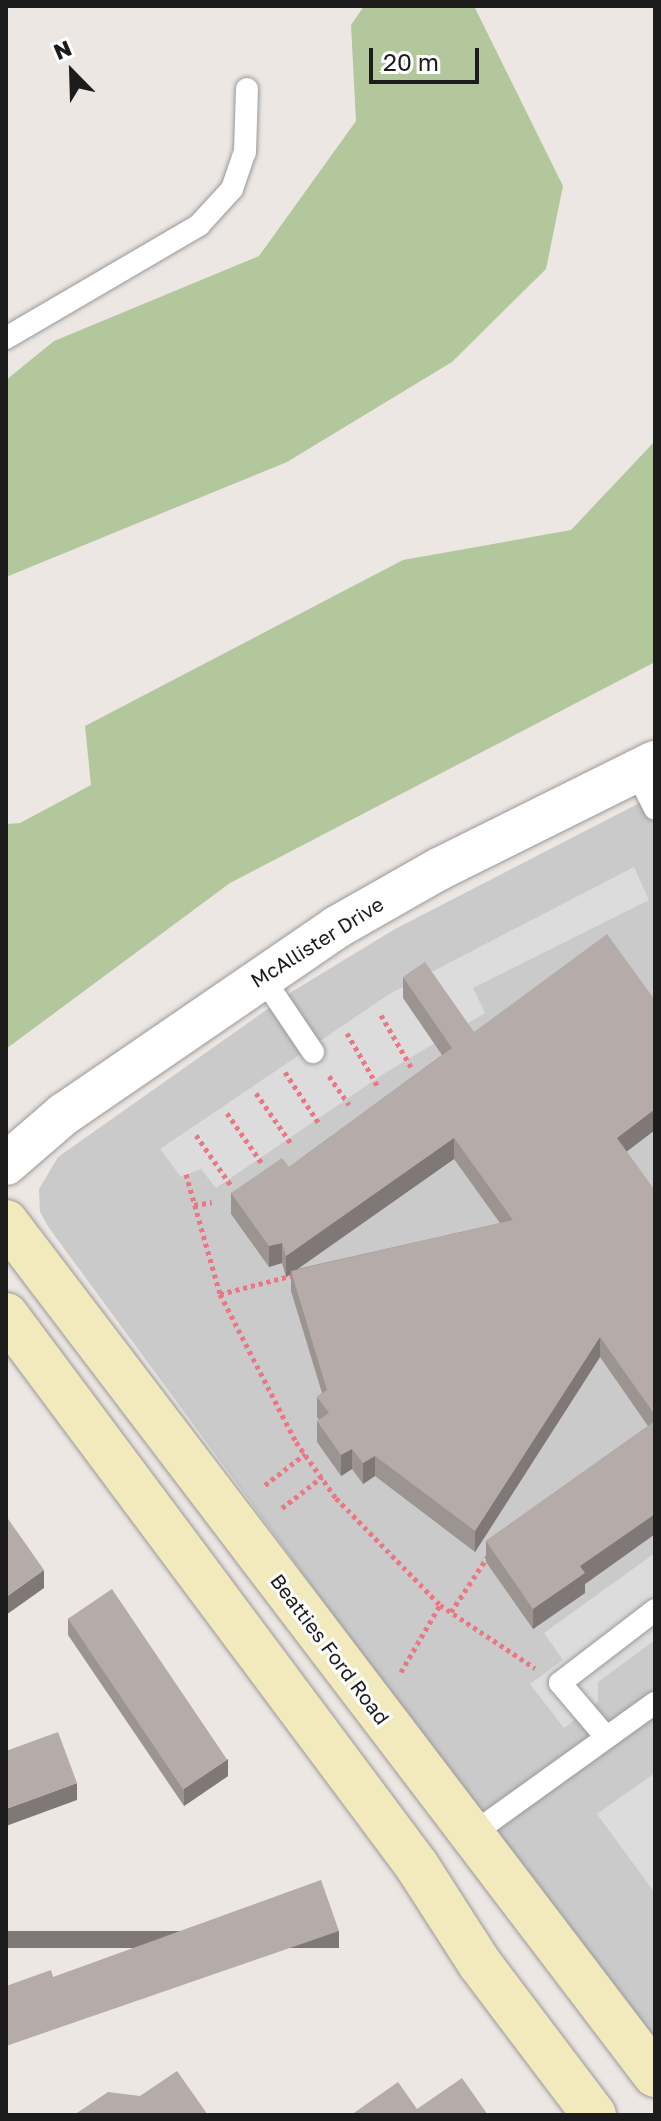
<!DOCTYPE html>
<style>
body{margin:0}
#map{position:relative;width:661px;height:2121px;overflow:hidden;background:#ede7e3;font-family:"Golos Text",sans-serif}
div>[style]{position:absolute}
.religious>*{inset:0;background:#cacaca}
.forest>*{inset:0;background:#b2c89c}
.parking>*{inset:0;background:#dcdcdc}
.path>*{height:5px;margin-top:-2.5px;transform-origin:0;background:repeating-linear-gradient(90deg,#ea7784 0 4px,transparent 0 8px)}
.roads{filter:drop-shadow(0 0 2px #999) drop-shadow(0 0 2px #999)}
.lane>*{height:22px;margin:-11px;padding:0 11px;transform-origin:11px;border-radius:11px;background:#fff}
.street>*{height:42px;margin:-21px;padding:0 21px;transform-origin:21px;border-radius:21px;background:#fff}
.secondary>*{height:44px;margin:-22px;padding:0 22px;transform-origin:22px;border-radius:22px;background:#f2e9bc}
.wall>*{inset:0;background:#9c9491}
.shaded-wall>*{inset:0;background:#7f7876;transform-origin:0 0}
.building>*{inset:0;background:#b5aca9;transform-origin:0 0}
span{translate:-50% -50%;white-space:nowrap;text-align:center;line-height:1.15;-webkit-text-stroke:6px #fff;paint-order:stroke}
.street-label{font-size:20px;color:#1c1c1c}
.frame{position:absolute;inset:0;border:8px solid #1c1c1c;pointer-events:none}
.north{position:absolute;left:32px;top:32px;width:80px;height:80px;-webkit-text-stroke:6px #fff;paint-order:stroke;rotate:337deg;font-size:22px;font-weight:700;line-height:32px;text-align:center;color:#1c1c1c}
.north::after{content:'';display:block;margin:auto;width:28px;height:36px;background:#1c1c1c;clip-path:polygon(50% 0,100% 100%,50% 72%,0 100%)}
.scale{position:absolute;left:369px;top:48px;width:110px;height:36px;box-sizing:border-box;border:4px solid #1c1c1c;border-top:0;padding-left:10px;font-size:24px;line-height:28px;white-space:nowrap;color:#1c1c1c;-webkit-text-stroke:6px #fff;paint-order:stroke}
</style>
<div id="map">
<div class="religious">
<i style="clip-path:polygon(655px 795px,655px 2053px,49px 1228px,40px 1212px,39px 1189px,58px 1157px,293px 991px,395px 929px)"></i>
</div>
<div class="forest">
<i style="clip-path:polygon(364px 6px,474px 6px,563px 186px,546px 269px,452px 362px,287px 462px,6px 577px,6px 380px,54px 341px,259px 256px,356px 121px,351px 25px)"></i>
<i style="clip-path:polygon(655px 441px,655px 662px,230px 883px,6px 1049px,6px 824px,20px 823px,91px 785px,85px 726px,403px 560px,571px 530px)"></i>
</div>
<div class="parking">
<i style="clip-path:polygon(634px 867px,649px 900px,473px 988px,485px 1013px,385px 1073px,216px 1188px,201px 1169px,181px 1177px,160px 1149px,391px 993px)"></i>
<i style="clip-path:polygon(655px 1553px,655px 1640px,598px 1682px,598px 1702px,564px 1728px,530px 1684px,563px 1660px,544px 1633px)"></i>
<i style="clip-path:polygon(655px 1773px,655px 1893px,597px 1814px)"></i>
</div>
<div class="path">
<i style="left:381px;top:1015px;width:60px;rotate:60deg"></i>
<i style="left:347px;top:1033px;width:62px;rotate:60.1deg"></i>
<i style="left:285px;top:1072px;width:64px;rotate:56.6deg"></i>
<i style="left:329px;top:1076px;width:35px;rotate:55deg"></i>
<i style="left:256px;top:1093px;width:63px;rotate:55.3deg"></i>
<i style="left:227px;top:1113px;width:63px;rotate:55.3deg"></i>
<i style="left:196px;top:1135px;width:63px;rotate:55.3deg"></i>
<i style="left:186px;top:1174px;width:125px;rotate:74.2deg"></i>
<i style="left:220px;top:1294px;width:166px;rotate:62.8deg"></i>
<i style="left:296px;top:1442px;width:69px;rotate:54.5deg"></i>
<i style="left:336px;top:1498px;width:149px;rotate:45.8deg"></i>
<i style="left:440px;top:1605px;width:114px;rotate:33.6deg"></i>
<i style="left:194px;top:1205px;width:18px;rotate:-9deg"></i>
<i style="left:220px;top:1294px;width:76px;rotate:-14.4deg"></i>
<i style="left:265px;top:1485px;width:51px;rotate:-37.8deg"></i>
<i style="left:282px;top:1508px;width:51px;rotate:-37.8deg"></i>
<i style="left:451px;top:1612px;width:71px;rotate:-56.5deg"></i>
<i style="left:401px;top:1672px;width:78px;rotate:-59.8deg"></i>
</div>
<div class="roads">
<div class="lane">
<i style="left:6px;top:338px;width:224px;rotate:-30.3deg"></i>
<i style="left:199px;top:225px;width:49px;rotate:-47.5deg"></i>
<i style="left:232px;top:189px;width:39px;rotate:-71deg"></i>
<i style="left:245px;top:152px;width:63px;rotate:-88.2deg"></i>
<i style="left:636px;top:771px;width:42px;rotate:63.4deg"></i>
<i style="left:261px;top:975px;width:93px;rotate:56deg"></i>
<i style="left:606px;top:1737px;width:71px;rotate:-130.4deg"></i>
<i style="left:560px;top:1683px;width:120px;rotate:-37.5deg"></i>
<i style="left:471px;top:1835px;width:226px;rotate:-35.7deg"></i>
</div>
<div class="street">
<i style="left:6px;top:1164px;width:77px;rotate:-40.8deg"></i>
<i style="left:64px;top:1114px;width:331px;rotate:-34.4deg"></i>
<i style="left:337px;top:927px;width:117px;rotate:-29.6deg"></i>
<i style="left:439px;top:869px;width:241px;rotate:-26.4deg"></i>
</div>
<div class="secondary">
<i style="left:6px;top:1222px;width:1072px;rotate:52.73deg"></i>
<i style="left:6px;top:1315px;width:687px;rotate:53.28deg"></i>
<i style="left:417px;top:1866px;width:117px;rotate:57.3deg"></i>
<i style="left:480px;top:1964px;width:189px;rotate:52.9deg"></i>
</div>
</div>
<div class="wall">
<i style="clip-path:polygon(evenodd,403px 977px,474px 1032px,655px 1000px,655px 1130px,626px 1151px,655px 1191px,655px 1534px,585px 1584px,585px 1593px,533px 1629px,486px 1562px,486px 1541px,648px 1426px,600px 1357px,475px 1552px,375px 1476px,363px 1484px,352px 1469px,341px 1476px,317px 1442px,317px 1421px,319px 1420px,317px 1417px,317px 1397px,322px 1393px,291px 1291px,291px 1274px,286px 1277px,282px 1263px,269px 1267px,231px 1214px,231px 1193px,289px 1167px,442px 1055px,403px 998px,403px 977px,454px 1159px,500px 1223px,297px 1269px,454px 1159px)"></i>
<i style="clip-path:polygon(68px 1618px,228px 1776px,184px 1806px,68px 1635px)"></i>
</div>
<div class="shaded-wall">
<i style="clip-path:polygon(655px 1109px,655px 1130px,617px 1159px,617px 1138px)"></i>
<i style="clip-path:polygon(454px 1138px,454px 1159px,292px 1273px,291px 1271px,291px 1274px,286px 1277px,286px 1256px)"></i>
<i style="clip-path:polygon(282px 1243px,282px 1263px,269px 1267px,269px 1246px)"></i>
<i style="clip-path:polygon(600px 1337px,600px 1357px,475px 1552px,475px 1531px)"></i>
<i style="clip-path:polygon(352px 1449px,352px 1469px,341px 1476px,341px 1455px)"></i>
<i style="clip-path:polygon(375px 1456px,375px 1476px,363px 1484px,363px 1463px)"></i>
<i style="clip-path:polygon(655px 1514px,655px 1534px,585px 1584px,585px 1593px,533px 1629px,533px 1609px,580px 1566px)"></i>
<i style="clip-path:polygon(44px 1570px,44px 1588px,6px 1615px,6px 1597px)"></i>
<i style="clip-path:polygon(228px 1759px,228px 1776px,184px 1806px,184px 1789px)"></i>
<i style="clip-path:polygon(77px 1783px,77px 1800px,6px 1826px,6px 1809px)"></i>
<i style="left:339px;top:1931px;width:17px;height:352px;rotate:90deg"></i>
</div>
<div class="building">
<i style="clip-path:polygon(607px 934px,655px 1000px,655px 1109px,617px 1138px,655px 1191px,655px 1415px,600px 1337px,475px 1531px,375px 1456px,363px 1463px,352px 1449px,341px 1455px,317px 1421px,329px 1413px,317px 1397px,327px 1390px,291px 1271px,513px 1220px,454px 1138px,286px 1256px,282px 1243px,269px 1246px,231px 1193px,282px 1158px,289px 1167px,452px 1048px,403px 977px,425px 962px,474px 1032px)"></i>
<i style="clip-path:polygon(655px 1421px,655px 1514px,580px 1566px,585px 1573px,533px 1609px,486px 1541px)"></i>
<i style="clip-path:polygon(6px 1516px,44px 1570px,6px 1597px)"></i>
<i style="left:112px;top:1589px;width:206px;height:53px;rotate:56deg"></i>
<i style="clip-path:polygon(58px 1732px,77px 1783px,6px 1809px,6px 1751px)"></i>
<i style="clip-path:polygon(321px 1880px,339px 1931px,6px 2046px,6px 1986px,51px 1970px,53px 1977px)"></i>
<i style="clip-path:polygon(177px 2071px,208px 2115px,74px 2115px,108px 2092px,140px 2096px)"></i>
<i style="clip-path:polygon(462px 2078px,488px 2115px,351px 2115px,398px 2082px,417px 2109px)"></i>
</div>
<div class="street-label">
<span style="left:317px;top:942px;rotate:-32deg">McAllister Drive</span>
<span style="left:330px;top:1649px;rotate:53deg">Beatties Ford Road</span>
</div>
<div class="frame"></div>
<div class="north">N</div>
<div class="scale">20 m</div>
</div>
